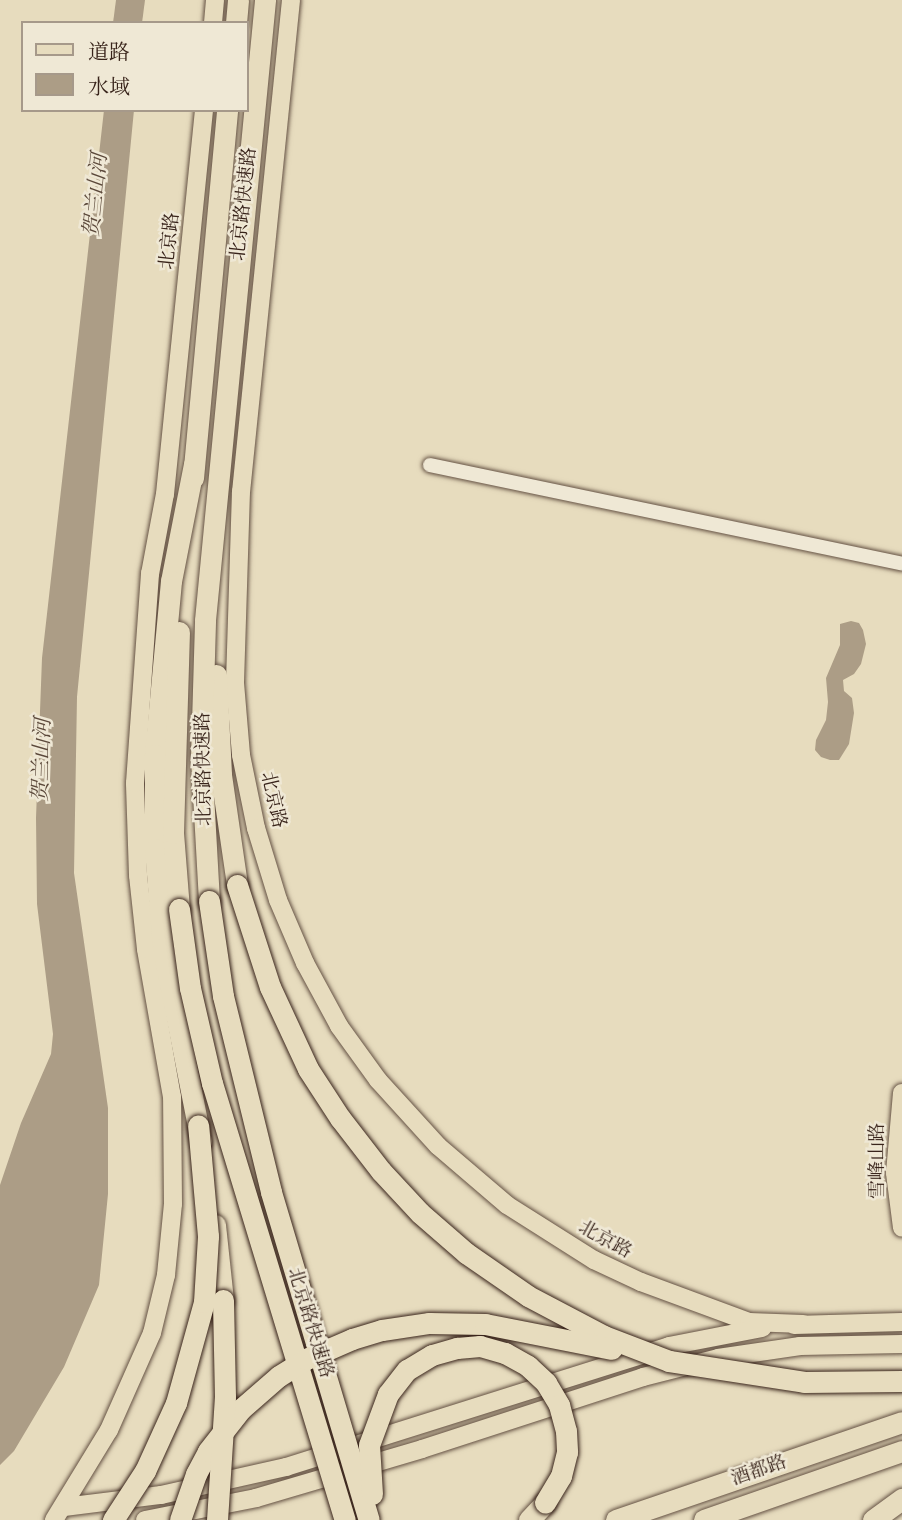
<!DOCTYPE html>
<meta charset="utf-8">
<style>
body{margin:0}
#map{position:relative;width:902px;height:1520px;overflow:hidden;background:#e7dcbe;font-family:"IM FELL French Canon","Noto Serif SC",serif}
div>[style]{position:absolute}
.water>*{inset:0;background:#ac9d86}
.roads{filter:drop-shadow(0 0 2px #645143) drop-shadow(0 0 2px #645143)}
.minor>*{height:14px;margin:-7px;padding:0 7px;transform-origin:7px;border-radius:7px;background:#efe8d5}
.major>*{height:18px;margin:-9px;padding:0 9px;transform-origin:9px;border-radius:9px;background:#e7dcbe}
.highway>*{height:21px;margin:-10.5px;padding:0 10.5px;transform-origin:10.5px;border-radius:10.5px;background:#e7dcbe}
.bridges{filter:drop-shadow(0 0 2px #38231a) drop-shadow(0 0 2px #38231a)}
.highway-bridge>*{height:21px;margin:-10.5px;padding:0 10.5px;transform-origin:10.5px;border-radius:10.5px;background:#e7dcbe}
span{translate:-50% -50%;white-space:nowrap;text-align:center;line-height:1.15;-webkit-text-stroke:5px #efe8d5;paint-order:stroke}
.street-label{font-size:19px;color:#38231a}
.water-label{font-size:21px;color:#5b483a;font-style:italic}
.legend{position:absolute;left:21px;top:21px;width:228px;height:91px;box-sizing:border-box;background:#efe8d5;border:2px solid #a6998a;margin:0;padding:9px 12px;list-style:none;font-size:21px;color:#38231a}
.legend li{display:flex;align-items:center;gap:14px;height:35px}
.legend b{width:35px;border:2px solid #a6998a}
</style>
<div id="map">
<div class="water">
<i style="clip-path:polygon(116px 0,145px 0,142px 23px,113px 23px)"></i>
<i style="clip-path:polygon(104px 110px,134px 110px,77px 697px,74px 873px,108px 1108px,108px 1194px,99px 1285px,64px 1367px,14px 1451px,0 1465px,0 1185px,21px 1123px,51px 1054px,53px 1034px,37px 904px,36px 818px,42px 658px)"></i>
<i style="clip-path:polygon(851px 621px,859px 623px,863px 630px,866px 644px,861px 664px,854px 674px,843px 680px,844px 691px,852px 698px,854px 713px,849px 744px,839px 760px,830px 760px,821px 757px,815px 750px,816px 740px,826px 720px,828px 702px,826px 678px,840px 645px,840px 624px)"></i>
</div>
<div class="roads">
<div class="minor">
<i style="left:430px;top:465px;width:482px;rotate:11.8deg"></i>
</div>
<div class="major">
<i style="left:291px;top:0;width:494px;rotate:95.8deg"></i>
<i style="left:241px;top:491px;width:192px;rotate:91.8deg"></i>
<i style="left:235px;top:683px;width:72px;rotate:85.2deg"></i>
<i style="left:241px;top:755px;width:75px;rotate:78.4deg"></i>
<i style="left:256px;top:828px;width:75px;rotate:73deg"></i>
<i style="left:278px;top:900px;width:69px;rotate:66.8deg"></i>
<i style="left:305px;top:963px;width:72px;rotate:61.6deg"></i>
<i style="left:339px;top:1026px;width:67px;rotate:54.2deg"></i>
<i style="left:378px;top:1080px;width:89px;rotate:47.7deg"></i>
<i style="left:438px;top:1146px;width:91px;rotate:40.5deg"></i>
<i style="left:507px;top:1205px;width:103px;rotate:32.3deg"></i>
<i style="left:594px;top:1260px;width:52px;rotate:25.1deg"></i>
<i style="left:641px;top:1282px;width:115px;rotate:20.3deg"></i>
<i style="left:749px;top:1322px;width:54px;rotate:2.1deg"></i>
<i style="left:213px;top:23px;width:23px;rotate:-85deg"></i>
<i style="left:902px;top:1093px;width:80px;rotate:95deg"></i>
<i style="left:895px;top:1173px;width:55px;rotate:82.7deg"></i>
<i style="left:794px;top:1325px;width:108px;rotate:-1.6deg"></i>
<i style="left:64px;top:1507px;width:98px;rotate:-7.1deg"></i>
<i style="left:161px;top:1495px;width:128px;rotate:-12.6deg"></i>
<i style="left:286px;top:1467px;width:402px;rotate:-17.5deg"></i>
<i style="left:669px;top:1346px;width:95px;rotate:-11deg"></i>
<i style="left:54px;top:1520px;width:105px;rotate:-58.6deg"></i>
<i style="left:109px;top:1430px;width:106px;rotate:-66.1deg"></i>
<i style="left:152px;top:1333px;width:60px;rotate:-76.4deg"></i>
<i style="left:166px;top:1275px;width:71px;rotate:-84.4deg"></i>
<i style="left:173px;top:1204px;width:107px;rotate:-90.5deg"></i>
<i style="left:172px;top:1097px;width:150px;rotate:-100deg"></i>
<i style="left:146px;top:949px;width:74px;rotate:-96.2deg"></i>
<i style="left:138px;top:875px;width:92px;rotate:-91.9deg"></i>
<i style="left:135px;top:783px;width:210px;rotate:-85.9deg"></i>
<i style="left:150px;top:574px;width:81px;rotate:-79.4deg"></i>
<i style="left:165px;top:494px;width:386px;rotate:-84.2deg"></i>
<i style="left:145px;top:1520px;width:113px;rotate:-11.2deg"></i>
<i style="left:256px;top:1498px;width:173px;rotate:-16.4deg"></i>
<i style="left:422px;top:1449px;width:232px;rotate:-18deg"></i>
<i style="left:643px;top:1377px;width:77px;rotate:-14.2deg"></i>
<i style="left:718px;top:1358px;width:83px;rotate:-8.3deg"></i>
<i style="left:800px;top:1346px;width:102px;rotate:-1.1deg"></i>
</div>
<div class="highway">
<i style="left:236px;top:23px;width:23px;rotate:-85deg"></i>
<i style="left:194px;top:464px;width:119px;rotate:101.1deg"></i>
<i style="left:171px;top:581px;width:175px;rotate:95.3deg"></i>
<i style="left:155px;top:755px;width:94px;rotate:90deg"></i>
<i style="left:155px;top:849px;width:99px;rotate:85.4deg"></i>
<i style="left:163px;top:948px;width:197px;rotate:78.9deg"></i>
<i style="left:193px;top:478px;width:370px;rotate:-84.7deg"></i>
<i style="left:216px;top:675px;width:100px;rotate:87.1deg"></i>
<i style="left:221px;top:775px;width:111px;rotate:81.7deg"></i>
<i style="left:209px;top:901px;width:144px;rotate:-93.2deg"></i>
<i style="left:201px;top:757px;width:137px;rotate:-88.3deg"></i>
<i style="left:205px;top:620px;width:623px;rotate:-84.47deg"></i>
<i style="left:179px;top:909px;width:76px;rotate:-94.5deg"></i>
<i style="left:173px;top:833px;width:201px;rotate:-88.3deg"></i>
<i style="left:215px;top:1225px;width:75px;rotate:83.9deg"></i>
<i style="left:529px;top:1520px;width:23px;rotate:-47deg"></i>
<i style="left:616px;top:1520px;width:302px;rotate:-18.9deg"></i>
<i style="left:704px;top:1520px;width:210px;rotate:-19.2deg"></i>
<i style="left:873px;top:1520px;width:36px;rotate:-36deg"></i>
</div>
</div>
<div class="bridges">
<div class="highway-bridge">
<i style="left:237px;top:885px;width:107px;rotate:72.1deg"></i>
<i style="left:270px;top:987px;width:90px;rotate:65.1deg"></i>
<i style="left:308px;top:1069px;width:59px;rotate:56.9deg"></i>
<i style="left:340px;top:1118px;width:67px;rotate:52.3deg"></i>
<i style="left:381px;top:1171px;width:57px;rotate:47.1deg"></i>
<i style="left:420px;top:1213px;width:61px;rotate:41deg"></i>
<i style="left:466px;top:1253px;width:75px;rotate:34.7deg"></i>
<i style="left:528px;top:1296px;width:86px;rotate:27.8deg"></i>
<i style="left:604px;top:1336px;width:70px;rotate:21deg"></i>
<i style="left:669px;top:1361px;width:137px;rotate:8.8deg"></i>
<i style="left:804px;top:1382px;width:98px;rotate:-0.6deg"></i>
<i style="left:209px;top:901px;width:96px;rotate:81.6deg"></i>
<i style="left:223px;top:996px;width:202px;rotate:76.2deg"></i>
<i style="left:271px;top:1192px;width:342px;rotate:73.4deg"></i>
<i style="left:179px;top:909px;width:80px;rotate:82.1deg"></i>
<i style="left:190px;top:988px;width:98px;rotate:77deg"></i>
<i style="left:212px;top:1083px;width:457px;rotate:73.1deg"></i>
<i style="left:372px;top:1494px;width:49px;rotate:-93.5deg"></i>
<i style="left:369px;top:1445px;width:54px;rotate:-69.6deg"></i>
<i style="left:388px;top:1394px;width:31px;rotate:-52deg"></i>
<i style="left:407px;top:1370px;width:29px;rotate:-31deg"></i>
<i style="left:432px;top:1355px;width:26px;rotate:-16deg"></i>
<i style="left:457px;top:1348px;width:23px;rotate:-5deg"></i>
<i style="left:480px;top:1346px;width:26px;rotate:16deg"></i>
<i style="left:505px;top:1353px;width:26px;rotate:29deg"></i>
<i style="left:528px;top:1366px;width:25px;rotate:43deg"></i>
<i style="left:546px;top:1383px;width:26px;rotate:59deg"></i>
<i style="left:559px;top:1405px;width:27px;rotate:75deg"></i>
<i style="left:566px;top:1431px;width:21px;rotate:87deg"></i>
<i style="left:567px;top:1452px;width:25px;rotate:104deg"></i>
<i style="left:561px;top:1476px;width:31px;rotate:121deg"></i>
<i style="left:113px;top:1520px;width:59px;rotate:-56.9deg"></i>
<i style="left:145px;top:1471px;width:75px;rotate:-65.5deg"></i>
<i style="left:176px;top:1403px;width:105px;rotate:-74.5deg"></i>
<i style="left:204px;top:1302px;width:66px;rotate:-86.5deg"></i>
<i style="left:208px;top:1236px;width:111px;rotate:-95.1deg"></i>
<i style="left:180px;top:1520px;width:49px;rotate:-70.8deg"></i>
<i style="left:196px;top:1474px;width:26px;rotate:-62deg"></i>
<i style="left:208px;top:1451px;width:53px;rotate:-51.8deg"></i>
<i style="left:241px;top:1409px;width:50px;rotate:-41deg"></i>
<i style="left:279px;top:1376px;width:32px;rotate:-32deg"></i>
<i style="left:306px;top:1359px;width:50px;rotate:-23.5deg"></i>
<i style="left:352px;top:1339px;width:31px;rotate:-17deg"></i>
<i style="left:382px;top:1330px;width:48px;rotate:-8.5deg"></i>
<i style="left:429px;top:1323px;width:56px;rotate:1deg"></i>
<i style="left:485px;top:1324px;width:129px;rotate:11.1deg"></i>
<i style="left:217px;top:1520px;width:123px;rotate:-86.3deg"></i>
<i style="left:225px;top:1397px;width:97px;rotate:-91.2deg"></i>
</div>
</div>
<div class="street-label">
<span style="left:244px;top:204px;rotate:-84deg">北京路快速路</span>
<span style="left:170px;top:241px;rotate:-84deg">北京路</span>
<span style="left:204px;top:769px;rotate:-91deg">北京路快速路</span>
<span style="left:273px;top:800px;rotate:77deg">北京路</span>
<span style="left:878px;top:1161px;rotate:-90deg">雪峰山路</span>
<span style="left:605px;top:1240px;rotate:29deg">北京路</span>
<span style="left:310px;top:1323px;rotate:73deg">北京路快速路</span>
<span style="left:759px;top:1471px;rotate:-19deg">酒都路</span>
</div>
<div class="water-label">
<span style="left:95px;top:195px;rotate:-84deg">贺兰山河</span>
<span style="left:41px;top:760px;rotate:-88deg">贺兰山河</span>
</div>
<ul class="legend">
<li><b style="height:9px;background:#e7dcbe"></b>道路</li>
<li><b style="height:19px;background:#ac9d86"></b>水域</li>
</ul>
</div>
